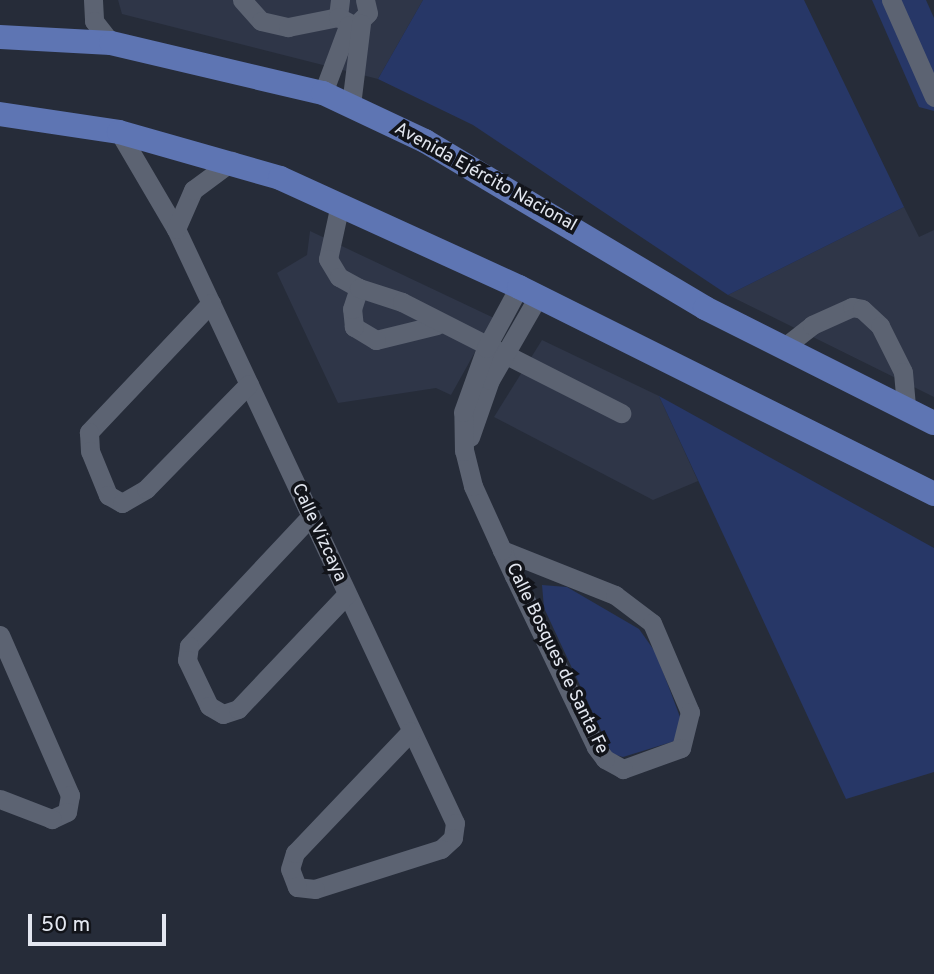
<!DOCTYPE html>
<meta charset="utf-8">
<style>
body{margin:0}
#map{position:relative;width:934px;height:974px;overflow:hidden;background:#262c39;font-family:Overpass,sans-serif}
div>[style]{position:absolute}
.built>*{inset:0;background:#2f3648}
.green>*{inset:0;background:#273767}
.minor>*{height:19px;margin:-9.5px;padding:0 9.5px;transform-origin:9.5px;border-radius:9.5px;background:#5c6372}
.major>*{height:24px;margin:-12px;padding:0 12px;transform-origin:12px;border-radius:12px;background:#5e75b3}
span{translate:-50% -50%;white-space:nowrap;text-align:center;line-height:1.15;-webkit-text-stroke:7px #12141a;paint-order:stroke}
.street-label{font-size:18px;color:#e3e7f0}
.scale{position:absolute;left:28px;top:914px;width:138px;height:32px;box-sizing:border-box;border:4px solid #e3e7f0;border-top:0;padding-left:9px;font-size:21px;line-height:24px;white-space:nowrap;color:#e3e7f0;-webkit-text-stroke:5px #12141a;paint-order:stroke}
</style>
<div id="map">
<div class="built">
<i style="clip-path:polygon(118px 0,423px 0,378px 79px,122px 14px)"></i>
<i style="clip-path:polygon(904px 207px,919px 237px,934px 230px,934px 397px,728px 295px)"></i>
<i style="clip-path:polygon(310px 231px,494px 318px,451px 395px,436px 388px,338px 403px,277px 273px,307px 255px)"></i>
<i style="clip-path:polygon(542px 340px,659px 396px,698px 481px,653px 500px,494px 417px)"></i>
</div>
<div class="green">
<i style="clip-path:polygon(423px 0,804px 0,904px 207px,728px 295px,473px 125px,378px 79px)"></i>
<i style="clip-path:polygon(872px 0,926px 0,934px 18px,934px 111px,919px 107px)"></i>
<i style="clip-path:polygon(659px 396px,934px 548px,934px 772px,846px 799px)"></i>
<i style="clip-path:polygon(542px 585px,567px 587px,639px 629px,656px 653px,683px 725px,678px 740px,623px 757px,612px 754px,544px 608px)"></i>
</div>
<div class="minor">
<i style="left:93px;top:0;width:21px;rotate:87deg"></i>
<i style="left:94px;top:21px;width:28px;rotate:52deg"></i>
<i style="left:242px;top:0;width:28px;rotate:48deg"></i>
<i style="left:261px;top:21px;width:28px;rotate:13deg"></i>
<i style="left:288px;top:27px;width:51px;rotate:-11.3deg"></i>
<i style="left:340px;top:0;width:17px;rotate:97deg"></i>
<i style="left:338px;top:17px;width:19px;rotate:28deg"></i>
<i style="left:355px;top:26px;width:18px;rotate:-45deg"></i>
<i style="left:368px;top:13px;width:13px;rotate:-103deg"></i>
<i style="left:891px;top:0;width:106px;rotate:66.1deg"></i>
<i style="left:323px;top:93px;width:72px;rotate:-69.5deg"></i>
<i style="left:351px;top:105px;width:82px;rotate:-83deg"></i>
<i style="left:119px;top:132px;width:113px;rotate:59.6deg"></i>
<i style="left:176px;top:229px;width:656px;rotate:64.84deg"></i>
<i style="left:455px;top:823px;width:15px;rotate:98deg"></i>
<i style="left:453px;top:838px;width:16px;rotate:137deg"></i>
<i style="left:441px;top:849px;width:132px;rotate:162.4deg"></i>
<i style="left:315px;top:889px;width:18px;rotate:-174deg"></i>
<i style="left:297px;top:887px;width:19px;rotate:-111deg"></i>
<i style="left:290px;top:869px;width:17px;rotate:-73deg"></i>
<i style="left:295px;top:853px;width:168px;rotate:-46.4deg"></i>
<i style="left:340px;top:204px;width:56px;rotate:102.3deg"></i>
<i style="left:328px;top:259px;width:21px;rotate:59deg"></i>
<i style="left:339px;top:277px;width:23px;rotate:29deg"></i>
<i style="left:176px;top:229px;width:43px;rotate:-66.4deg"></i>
<i style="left:193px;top:190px;width:49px;rotate:-36.6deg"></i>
<i style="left:211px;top:303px;width:178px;rotate:133.4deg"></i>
<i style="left:89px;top:432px;width:19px;rotate:87deg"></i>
<i style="left:90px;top:451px;width:48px;rotate:67.8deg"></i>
<i style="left:108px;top:495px;width:16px;rotate:30deg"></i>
<i style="left:122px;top:503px;width:28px;rotate:-30deg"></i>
<i style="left:146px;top:489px;width:147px;rotate:-45.6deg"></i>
<i style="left:437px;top:325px;width:63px;rotate:166.2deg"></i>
<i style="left:376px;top:340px;width:26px;rotate:-149deg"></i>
<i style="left:354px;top:327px;width:18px;rotate:-96deg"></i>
<i style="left:352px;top:309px;width:22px;rotate:-72deg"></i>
<i style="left:359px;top:288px;width:45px;rotate:18deg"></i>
<i style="left:402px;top:302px;width:246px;rotate:26.9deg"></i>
<i style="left:783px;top:348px;width:37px;rotate:-38deg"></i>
<i style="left:812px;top:325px;width:44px;rotate:-24.2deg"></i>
<i style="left:852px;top:307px;width:10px;rotate:11deg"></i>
<i style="left:862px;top:309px;width:25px;rotate:43deg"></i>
<i style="left:880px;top:326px;width:51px;rotate:63.4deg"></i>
<i style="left:903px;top:372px;width:38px;rotate:85deg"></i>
<i style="left:470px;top:437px;width:60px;rotate:-70.7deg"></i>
<i style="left:490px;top:380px;width:96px;rotate:-60deg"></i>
<i style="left:310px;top:517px;width:177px;rotate:133.2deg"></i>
<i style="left:189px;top:646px;width:14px;rotate:98deg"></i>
<i style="left:187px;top:660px;width:51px;rotate:64.4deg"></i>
<i style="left:209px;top:706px;width:16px;rotate:30deg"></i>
<i style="left:223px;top:714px;width:16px;rotate:-18deg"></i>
<i style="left:238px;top:709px;width:158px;rotate:-46.5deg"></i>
<i style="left:502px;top:550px;width:122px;rotate:21.7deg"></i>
<i style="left:615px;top:595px;width:46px;rotate:37.1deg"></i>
<i style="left:652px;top:623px;width:97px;rotate:66.9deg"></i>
<i style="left:690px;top:712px;width:37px;rotate:104deg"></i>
<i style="left:681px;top:748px;width:62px;rotate:160.1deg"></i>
<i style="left:623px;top:769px;width:21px;rotate:-151deg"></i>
<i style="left:605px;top:759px;width:15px;rotate:-127deg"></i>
<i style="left:596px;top:747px;width:190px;rotate:-115.6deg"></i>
<i style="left:514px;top:576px;width:29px;rotate:-115deg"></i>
<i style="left:502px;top:550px;width:70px;rotate:-114.4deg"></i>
<i style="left:473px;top:486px;width:36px;rotate:-104deg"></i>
<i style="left:464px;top:451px;width:39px;rotate:-91deg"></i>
<i style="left:463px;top:412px;width:68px;rotate:-70.2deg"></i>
<i style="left:486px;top:348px;width:69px;rotate:-61.6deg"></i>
<i style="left:0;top:635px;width:175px;rotate:66.4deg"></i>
<i style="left:70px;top:795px;width:17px;rotate:100deg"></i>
<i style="left:67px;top:812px;width:17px;rotate:155deg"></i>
<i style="left:52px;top:819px;width:56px;rotate:-159deg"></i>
</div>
<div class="major">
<i style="left:0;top:37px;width:111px;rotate:3.1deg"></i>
<i style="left:111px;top:43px;width:218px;rotate:13.3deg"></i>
<i style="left:323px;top:93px;width:113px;rotate:25.2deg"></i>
<i style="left:425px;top:141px;width:326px;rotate:30.8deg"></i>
<i style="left:705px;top:308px;width:256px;rotate:26.7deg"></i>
<i style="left:0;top:114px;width:120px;rotate:8.6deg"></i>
<i style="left:119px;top:132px;width:167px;rotate:15.9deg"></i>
<i style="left:280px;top:178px;width:263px;rotate:24.5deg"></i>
<i style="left:519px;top:287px;width:464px;rotate:26.5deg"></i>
</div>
<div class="street-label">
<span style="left:485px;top:178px;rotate:29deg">Avenida Ejército Nacional</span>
<span style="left:318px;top:533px;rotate:65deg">Calle Vizcaya</span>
<span style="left:556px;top:659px;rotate:64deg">Calle Bosques de Santa Fe</span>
</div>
<div class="scale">50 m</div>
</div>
